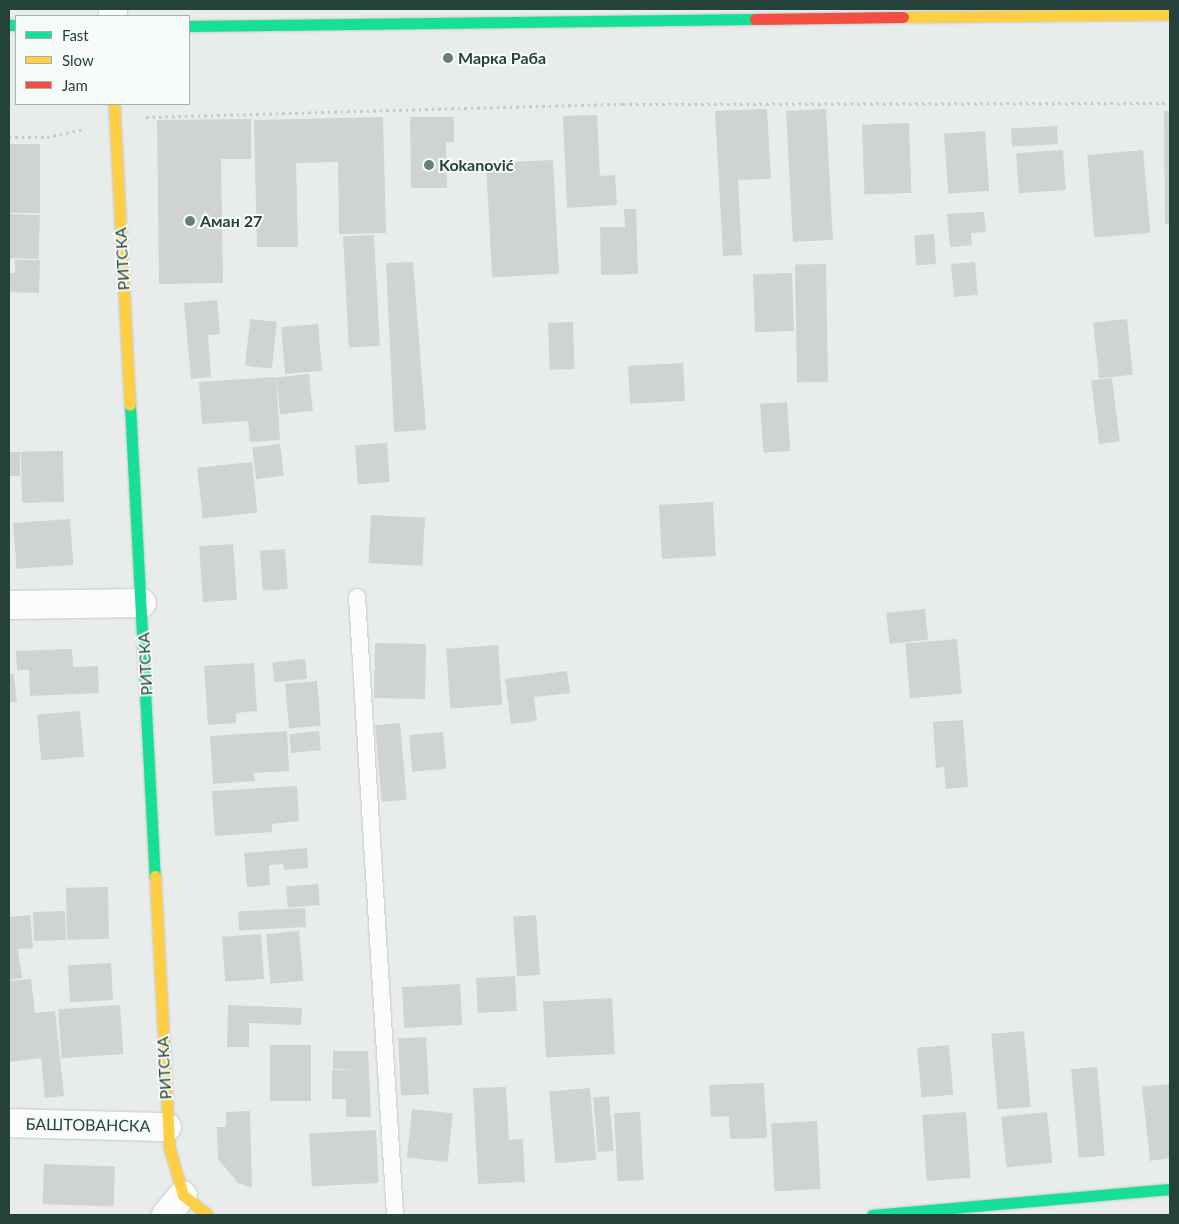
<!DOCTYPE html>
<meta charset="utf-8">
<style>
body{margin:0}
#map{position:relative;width:1179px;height:1224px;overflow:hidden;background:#e8edeb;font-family:Lato,sans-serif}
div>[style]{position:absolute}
.building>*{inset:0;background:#cfd4d2;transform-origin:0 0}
.path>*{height:3px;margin-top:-1.5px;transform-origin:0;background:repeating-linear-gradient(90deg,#c3ccca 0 2.5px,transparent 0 6.5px)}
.roads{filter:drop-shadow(0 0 1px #c5cac8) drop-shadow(0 0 1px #c5cac8)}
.lane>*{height:16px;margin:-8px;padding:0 8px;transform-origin:8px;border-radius:8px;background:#fcfcfc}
.street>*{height:28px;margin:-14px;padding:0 14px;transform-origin:14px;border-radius:14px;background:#fcfcfc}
.fast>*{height:11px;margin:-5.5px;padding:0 5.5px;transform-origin:5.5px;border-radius:5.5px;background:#16e098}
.slow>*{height:11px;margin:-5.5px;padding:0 5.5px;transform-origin:5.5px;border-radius:5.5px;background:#ffcf43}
.jam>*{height:11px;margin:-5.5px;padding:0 5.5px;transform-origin:5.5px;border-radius:5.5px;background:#f24e42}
.dots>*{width:14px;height:14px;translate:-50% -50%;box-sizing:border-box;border:2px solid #f7fbf9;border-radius:50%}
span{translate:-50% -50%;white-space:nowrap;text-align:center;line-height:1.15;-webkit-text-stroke:4px #f7fbf9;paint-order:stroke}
.poi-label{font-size:16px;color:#24423a;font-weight:700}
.left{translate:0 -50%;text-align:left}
.street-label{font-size:16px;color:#24423a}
.frame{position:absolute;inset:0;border:10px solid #24423a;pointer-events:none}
.legend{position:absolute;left:15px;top:15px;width:175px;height:90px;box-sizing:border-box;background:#f7fbf9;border:1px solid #a3b1ad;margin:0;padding:6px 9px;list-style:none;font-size:15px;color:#24423a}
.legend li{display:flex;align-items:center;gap:10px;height:25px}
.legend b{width:25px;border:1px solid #a3b1ad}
</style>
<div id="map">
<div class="building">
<i style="clip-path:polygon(767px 109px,771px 179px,738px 180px,742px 255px,723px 256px,715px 111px)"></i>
<i style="left:826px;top:109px;width:131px;height:40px;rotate:87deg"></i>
<i style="clip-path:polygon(1164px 111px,1170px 111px,1170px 224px,1165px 224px)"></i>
<i style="clip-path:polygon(597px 115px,600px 176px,615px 175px,617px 205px,567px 208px,563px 116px)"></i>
<i style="clip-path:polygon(383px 117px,386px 233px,339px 234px,338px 162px,296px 163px,298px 247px,257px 247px,254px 120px)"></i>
<i style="clip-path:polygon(410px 117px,454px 117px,454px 142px,446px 142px,447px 188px,411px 188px)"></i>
<i style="clip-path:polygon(251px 119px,251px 159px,221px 159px,223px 283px,159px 284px,157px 120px)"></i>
<i style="left:909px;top:123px;width:70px;height:47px;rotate:88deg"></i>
<i style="left:1057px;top:126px;width:18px;height:46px;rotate:87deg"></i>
<i style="left:985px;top:131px;width:60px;height:41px;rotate:86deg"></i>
<i style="left:9px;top:144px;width:31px;height:69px"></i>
<i style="left:1063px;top:150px;width:40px;height:47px;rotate:86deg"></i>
<i style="left:1143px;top:150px;width:83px;height:56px;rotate:85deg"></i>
<i style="left:553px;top:160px;width:114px;height:67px;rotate:87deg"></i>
<i style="clip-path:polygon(624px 209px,636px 209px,638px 274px,601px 275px,600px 227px,625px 227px)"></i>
<i style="clip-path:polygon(984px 212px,986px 232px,971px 233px,972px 245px,950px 247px,947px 214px)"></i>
<i style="left:9px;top:214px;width:31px;height:44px;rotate:2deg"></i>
<i style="left:934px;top:234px;width:30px;height:20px;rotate:86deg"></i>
<i style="left:374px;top:235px;width:111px;height:31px;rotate:87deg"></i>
<i style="clip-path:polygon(15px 260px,40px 260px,39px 293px,9px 292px,9px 273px,15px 273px)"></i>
<i style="clip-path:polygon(413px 262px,426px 430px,394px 432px,386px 263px)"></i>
<i style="left:975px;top:262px;width:33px;height:24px;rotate:85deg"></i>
<i style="left:826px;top:264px;width:118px;height:31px;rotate:89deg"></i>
<i style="left:792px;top:273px;width:58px;height:39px;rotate:88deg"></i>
<i style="clip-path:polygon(217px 300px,220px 334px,208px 335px,211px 377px,191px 379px,184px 303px)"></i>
<i style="left:250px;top:319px;width:27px;height:47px;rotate:6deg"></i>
<i style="left:1127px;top:319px;width:56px;height:34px;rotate:84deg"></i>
<i style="left:573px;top:322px;width:47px;height:25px;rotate:88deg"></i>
<i style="left:318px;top:324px;width:47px;height:37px;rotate:85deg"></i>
<i style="left:683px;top:363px;width:38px;height:55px;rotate:87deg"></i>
<i style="left:309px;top:374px;width:37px;height:33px;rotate:84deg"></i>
<i style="clip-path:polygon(276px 377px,280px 440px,250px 442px,248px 421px,202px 424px,199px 382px)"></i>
<i style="left:1112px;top:378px;width:64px;height:21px;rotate:83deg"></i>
<i style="left:787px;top:402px;width:49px;height:27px;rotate:86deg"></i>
<i style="left:387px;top:443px;width:39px;height:32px;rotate:86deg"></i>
<i style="left:280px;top:444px;width:32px;height:28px;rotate:83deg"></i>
<i style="left:63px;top:451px;width:51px;height:42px;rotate:89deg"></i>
<i style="left:9px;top:452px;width:11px;height:24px"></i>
<i style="left:252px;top:462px;width:51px;height:55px;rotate:84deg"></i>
<i style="left:713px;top:502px;width:54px;height:54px;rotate:87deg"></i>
<i style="left:371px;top:515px;width:54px;height:48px;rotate:3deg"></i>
<i style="left:70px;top:519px;width:46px;height:57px;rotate:86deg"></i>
<i style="left:233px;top:544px;width:56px;height:34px;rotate:86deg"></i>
<i style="left:285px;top:549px;width:40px;height:25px;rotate:86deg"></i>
<i style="left:925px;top:609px;width:31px;height:39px;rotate:84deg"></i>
<i style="left:957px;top:639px;width:55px;height:52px;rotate:85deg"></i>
<i style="left:375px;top:643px;width:51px;height:55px;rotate:1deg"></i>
<i style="left:498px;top:645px;width:60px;height:52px;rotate:86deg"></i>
<i style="clip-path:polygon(72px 649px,73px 667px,98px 666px,99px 693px,30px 696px,29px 670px,17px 670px,16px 651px)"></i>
<i style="left:305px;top:659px;width:20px;height:33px;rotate:84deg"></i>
<i style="clip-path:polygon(254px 663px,257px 711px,236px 713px,236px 723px,208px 725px,204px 666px)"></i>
<i style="clip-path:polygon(567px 671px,570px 693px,534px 697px,537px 721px,511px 724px,505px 679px)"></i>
<i style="clip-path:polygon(9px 674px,14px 674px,17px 702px,9px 702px)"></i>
<i style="left:317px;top:681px;width:45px;height:32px;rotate:85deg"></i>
<i style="left:80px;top:711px;width:46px;height:43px;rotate:85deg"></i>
<i style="clip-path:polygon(963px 720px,968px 787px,946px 789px,944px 767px,936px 768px,933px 722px)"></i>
<i style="left:400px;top:723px;width:77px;height:25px;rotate:85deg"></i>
<i style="clip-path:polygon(287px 731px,289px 771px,254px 773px,255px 781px,213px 784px,210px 736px)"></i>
<i style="left:319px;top:731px;width:19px;height:30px;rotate:84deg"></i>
<i style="left:443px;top:732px;width:37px;height:34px;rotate:85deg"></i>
<i style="clip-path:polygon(297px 786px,299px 821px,272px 824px,272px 832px,215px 836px,212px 791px)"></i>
<i style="clip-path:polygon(307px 848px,308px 868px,284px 870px,283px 864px,269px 865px,270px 885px,247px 887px,244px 853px)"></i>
<i style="left:318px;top:884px;width:21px;height:32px;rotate:85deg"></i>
<i style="left:108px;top:887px;width:52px;height:42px;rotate:89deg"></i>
<i style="left:305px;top:908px;width:19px;height:67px;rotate:87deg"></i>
<i style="left:65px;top:911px;width:29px;height:32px;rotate:88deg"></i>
<i style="clip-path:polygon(30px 915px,33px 948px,18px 949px,22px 978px,9px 980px,9px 917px)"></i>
<i style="left:536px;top:915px;width:60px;height:23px;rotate:86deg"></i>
<i style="left:299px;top:931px;width:50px;height:33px;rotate:85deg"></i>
<i style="left:261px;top:934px;width:45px;height:39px;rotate:86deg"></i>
<i style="left:111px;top:963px;width:37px;height:43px;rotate:87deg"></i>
<i style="left:515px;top:976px;width:35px;height:39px;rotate:87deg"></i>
<i style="clip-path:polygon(31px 979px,35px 1013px,55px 1011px,64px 1096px,45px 1098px,41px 1058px,9px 1062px,9px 981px)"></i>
<i style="left:460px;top:984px;width:41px;height:58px;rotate:87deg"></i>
<i style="left:612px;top:998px;width:56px;height:69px;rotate:87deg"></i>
<i style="left:120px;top:1005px;width:49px;height:62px;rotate:86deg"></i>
<i style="clip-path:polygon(228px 1005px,302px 1008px,301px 1025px,249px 1023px,249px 1047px,227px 1047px)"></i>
<i style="left:1024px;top:1031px;width:76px;height:33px;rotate:85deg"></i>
<i style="left:426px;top:1037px;width:57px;height:28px;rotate:87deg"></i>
<i style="left:311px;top:1045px;width:56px;height:41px;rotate:90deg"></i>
<i style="left:949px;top:1045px;width:50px;height:32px;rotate:85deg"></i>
<i style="clip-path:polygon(333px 1051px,368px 1051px,371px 1117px,346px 1117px,346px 1099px,332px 1099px,332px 1070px,358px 1070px,333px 1069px)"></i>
<i style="left:1097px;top:1067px;width:89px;height:26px;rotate:85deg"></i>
<i style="clip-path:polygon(764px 1083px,767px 1138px,730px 1139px,729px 1116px,711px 1117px,709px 1085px)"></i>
<i style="clip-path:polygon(1170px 1084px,1170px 1158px,1150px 1161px,1142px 1087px)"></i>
<i style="clip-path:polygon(506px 1087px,509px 1140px,523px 1139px,525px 1182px,478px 1184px,473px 1088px)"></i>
<i style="left:590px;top:1088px;width:72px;height:41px;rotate:85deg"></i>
<i style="left:609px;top:1096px;width:55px;height:16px;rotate:85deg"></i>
<i style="left:412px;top:1109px;width:41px;height:49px;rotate:6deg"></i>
<i style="clip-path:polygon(250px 1111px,252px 1188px,238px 1183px,218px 1159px,217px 1127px,226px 1127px,226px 1112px)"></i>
<i style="left:640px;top:1112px;width:68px;height:26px;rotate:87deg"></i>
<i style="left:966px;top:1112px;width:66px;height:44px;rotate:86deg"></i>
<i style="left:1047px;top:1112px;width:51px;height:46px;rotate:84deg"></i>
<i style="left:817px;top:1121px;width:68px;height:46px;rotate:87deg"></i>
<i style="left:376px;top:1130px;width:53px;height:67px;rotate:87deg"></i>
<i style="left:44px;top:1164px;width:71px;height:40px;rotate:2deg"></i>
</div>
<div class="path">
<i style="left:146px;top:117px;width:477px;rotate:-1.6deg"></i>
<i style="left:623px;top:104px;width:547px;rotate:-0.1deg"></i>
<i style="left:9px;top:137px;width:38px"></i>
<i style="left:47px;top:137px;width:38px;rotate:-12deg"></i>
</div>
<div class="roads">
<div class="lane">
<i style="left:357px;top:597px;width:619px;rotate:86.48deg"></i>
</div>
<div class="street">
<i style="left:113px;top:16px;width:7px;rotate:-90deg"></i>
<i style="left:9px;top:605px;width:133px;rotate:-0.9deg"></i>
<i style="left:9px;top:1123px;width:158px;rotate:1.5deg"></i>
<i style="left:166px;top:1215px;width:26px;rotate:-50deg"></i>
</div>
<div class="fast">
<i style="left:9px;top:25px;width:7px"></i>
<i style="left:189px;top:26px;width:566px;rotate:-0.71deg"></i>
<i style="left:130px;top:405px;width:472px;rotate:87deg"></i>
<i style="left:872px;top:1215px;width:299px;rotate:-5deg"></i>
</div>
<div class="slow">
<i style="left:903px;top:17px;width:267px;rotate:-0.6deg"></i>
<i style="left:114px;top:104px;width:301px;rotate:87deg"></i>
<i style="left:155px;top:876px;width:271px;rotate:87deg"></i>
<i style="left:169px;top:1147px;width:50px;rotate:73.7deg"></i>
<i style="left:183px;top:1195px;width:32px;rotate:39deg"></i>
</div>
<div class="jam">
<i style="left:755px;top:19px;width:148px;rotate:-0.8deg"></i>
</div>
</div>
<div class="dots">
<i style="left:448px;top:58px;background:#697e78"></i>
<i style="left:429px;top:165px;background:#697e78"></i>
<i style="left:190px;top:221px;background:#697e78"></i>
</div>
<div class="poi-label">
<span class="left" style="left:458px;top:58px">Марка Раба</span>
<span class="left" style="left:439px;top:165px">Kokanović</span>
<span class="left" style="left:200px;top:221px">Аман 27</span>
</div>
<div class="street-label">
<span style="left:122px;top:259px;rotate:-93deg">РИТСКА</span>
<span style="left:145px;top:664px;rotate:-93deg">РИТСКА</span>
<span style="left:164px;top:1068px;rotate:-93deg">РИТСКА</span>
<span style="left:88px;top:1125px;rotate:1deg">БАШТОВАНСКА</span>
</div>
<div class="frame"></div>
<ul class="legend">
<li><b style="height:6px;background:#16e098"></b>Fast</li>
<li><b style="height:6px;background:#ffcf43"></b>Slow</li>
<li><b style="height:6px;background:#f24e42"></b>Jam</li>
</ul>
</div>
